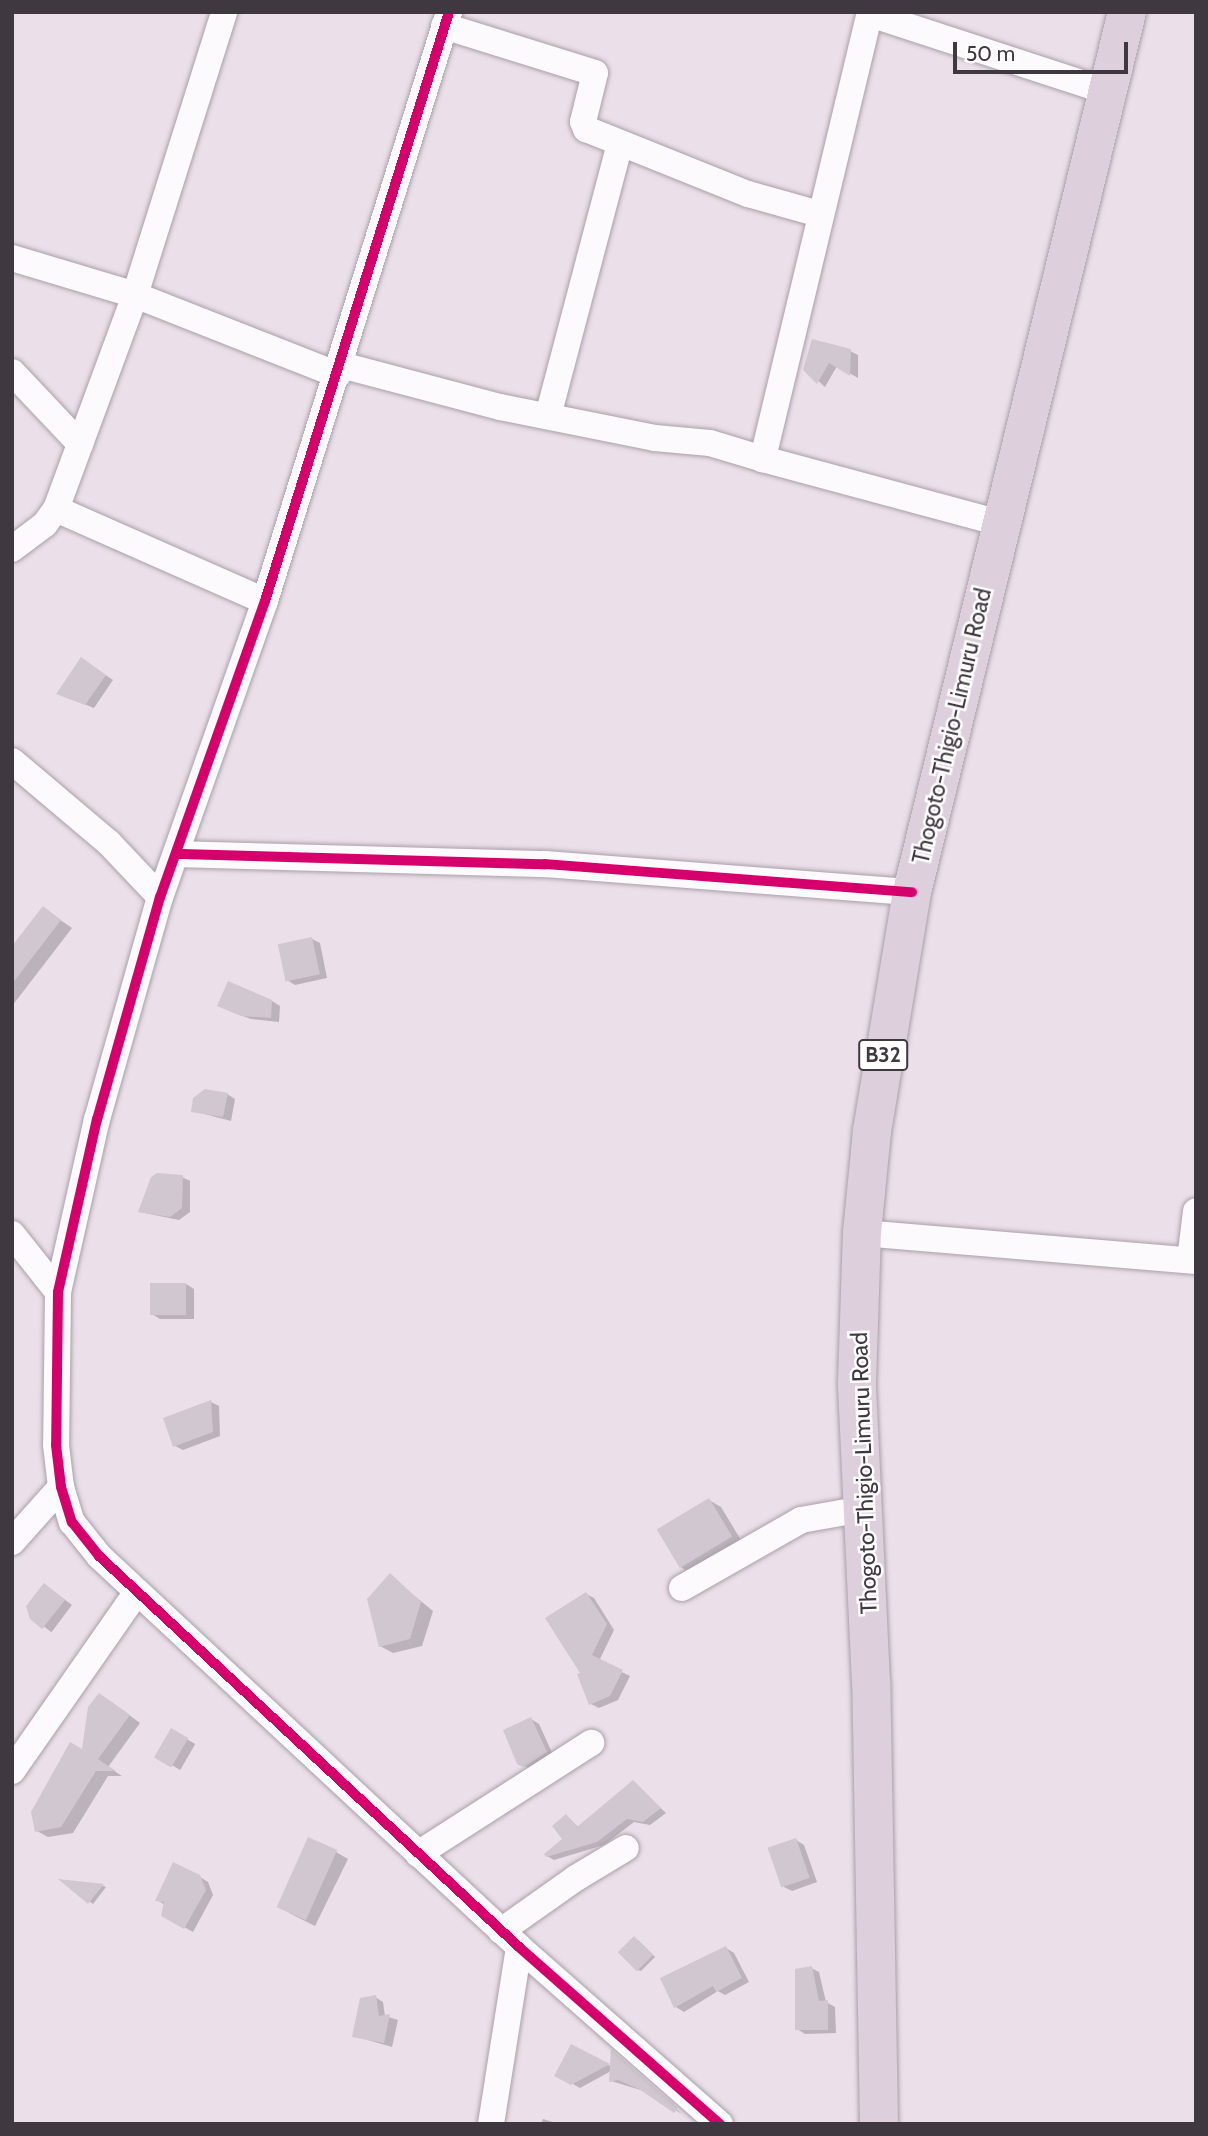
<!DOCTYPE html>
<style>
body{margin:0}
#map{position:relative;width:1208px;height:2136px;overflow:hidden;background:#ebdfea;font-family:Cabin,sans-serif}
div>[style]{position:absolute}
.shadow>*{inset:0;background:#0003;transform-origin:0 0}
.building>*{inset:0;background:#d0c7d0;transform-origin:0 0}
.roads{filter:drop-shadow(0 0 2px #a9a0a8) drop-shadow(0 0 2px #a9a0a8)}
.street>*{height:26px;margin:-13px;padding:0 13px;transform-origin:13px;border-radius:13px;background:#fcfafc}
.highway>*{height:38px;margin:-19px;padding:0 19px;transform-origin:19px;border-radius:19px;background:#ddd0dc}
.cycleway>*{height:10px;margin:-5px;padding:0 5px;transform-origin:5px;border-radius:5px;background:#d6006c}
span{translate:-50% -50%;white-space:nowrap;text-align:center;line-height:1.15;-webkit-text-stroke:5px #fff;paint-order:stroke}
.shield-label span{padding:2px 5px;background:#fff;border:2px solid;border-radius:5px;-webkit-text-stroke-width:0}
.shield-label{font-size:21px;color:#403840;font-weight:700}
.street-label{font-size:23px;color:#403840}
.frame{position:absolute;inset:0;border:14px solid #403840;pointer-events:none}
.scale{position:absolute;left:953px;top:42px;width:175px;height:32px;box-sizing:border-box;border:4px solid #403840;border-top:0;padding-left:9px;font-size:21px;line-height:24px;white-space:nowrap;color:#403840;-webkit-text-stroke:5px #fff;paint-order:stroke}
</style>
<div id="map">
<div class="shadow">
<i style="clip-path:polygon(850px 351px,858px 355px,858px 378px,837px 366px,825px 387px,805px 369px)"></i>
<i style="clip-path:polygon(89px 664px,113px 680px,94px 708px,59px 694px)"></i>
<i style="clip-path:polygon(43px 908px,72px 928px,12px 1006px,12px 949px)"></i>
<i style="clip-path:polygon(312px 939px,320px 943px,327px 978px,295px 985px,287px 980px)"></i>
<i style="clip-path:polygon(272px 1001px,280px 1006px,279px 1022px,251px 1019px,227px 1010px)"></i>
<i style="clip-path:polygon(227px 1094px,235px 1099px,231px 1121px,193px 1111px)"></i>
<i style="clip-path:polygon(182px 1177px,190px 1181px,190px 1212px,179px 1220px,140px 1212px)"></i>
<i style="clip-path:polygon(186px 1284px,194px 1289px,194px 1319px,160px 1319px,152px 1314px,151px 1285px)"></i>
<i style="clip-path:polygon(211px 1402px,219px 1406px,220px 1436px,183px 1450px,175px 1446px,165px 1419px)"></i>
<i style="clip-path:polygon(709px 1500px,721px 1507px,744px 1545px,694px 1575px,682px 1568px,659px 1530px)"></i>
<i style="clip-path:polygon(390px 1576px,433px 1611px,422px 1646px,393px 1653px,380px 1646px)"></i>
<i style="left:52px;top:1590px;width:25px;height:34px;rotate:37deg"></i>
<i style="clip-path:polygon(586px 1594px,594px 1598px,614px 1630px,599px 1661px,630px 1676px,618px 1700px,599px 1708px,591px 1704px,583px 1673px)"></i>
<i style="clip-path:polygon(110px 1701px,140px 1723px,108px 1767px,122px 1776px,108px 1776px,73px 1833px,48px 1837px,37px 1831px)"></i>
<i style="clip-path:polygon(531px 1719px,539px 1724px,554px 1757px,533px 1771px,519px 1762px)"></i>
<i style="left:171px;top:1730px;width:28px;height:30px;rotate:30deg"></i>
<i style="clip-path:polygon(633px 1782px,666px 1813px,650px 1825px,634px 1822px,604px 1845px,554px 1860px,547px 1856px,565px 1839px,567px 1816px,579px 1828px)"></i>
<i style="clip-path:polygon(796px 1840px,804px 1845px,817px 1882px,792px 1891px,784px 1887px)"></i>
<i style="clip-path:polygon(336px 1852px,348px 1859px,315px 1926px,289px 1913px)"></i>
<i style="clip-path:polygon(200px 1877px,208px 1882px,213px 1895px,193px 1932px,163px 1915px,165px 1905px,157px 1900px)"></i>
<i style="clip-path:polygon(63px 1881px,103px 1886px,106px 1887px,93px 1904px)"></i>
<i style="clip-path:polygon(638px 1940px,655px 1957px,641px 1971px,638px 1970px)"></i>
<i style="clip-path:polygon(726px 1948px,734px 1953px,749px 1982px,725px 1995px,718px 1991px,684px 2012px,676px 2007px,662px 1979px)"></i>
<i style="clip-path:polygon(811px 1968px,819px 1972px,826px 2002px,835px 2007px,836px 2033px,805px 2034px,797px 2029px)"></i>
<i style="clip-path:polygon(375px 1997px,383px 2002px,385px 2016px,398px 2020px,392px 2047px,354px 2036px)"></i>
<i style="clip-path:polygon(572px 2046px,612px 2067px,616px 2056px,682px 2114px,644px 2091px,611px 2081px,611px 2071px,580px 2088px,557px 2075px)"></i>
<i style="clip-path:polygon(543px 2119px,559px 2124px,541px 2124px)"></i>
</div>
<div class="building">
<i style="clip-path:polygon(812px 339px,851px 349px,850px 376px,829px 363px,817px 384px,803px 370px)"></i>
<i style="clip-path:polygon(81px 657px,106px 675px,85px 705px,56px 694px)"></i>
<i style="clip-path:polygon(43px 906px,61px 920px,12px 984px,12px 946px)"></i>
<i style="left:312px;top:937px;width:38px;height:35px;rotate:78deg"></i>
<i style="clip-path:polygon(228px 981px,272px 1000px,271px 1018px,241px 1016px,217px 1006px)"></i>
<i style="clip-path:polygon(205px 1089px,228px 1093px,223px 1117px,191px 1112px,193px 1098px)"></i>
<i style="clip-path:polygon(157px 1173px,183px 1175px,182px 1208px,170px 1217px,138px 1212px,151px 1177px)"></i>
<i style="left:150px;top:1283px;width:36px;height:32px"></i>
<i style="clip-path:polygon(211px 1400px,213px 1432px,173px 1447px,163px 1418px)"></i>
<i style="left:709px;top:1498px;width:45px;height:61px;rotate:59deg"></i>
<i style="clip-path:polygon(390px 1573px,421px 1602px,410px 1639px,379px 1647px,367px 1599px)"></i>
<i style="clip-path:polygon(44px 1583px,65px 1600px,42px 1629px,30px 1619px,26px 1606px)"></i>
<i style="clip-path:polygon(586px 1592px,607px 1624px,592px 1655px,623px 1670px,610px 1696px,589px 1705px,577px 1674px,580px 1673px,545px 1618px)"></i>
<i style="clip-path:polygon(99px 1693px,130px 1715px,98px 1759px,116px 1771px,96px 1771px,61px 1827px,35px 1832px,31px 1812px,70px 1742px,82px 1749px,88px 1707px)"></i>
<i style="clip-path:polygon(531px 1717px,547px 1752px,524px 1767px,517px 1764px,503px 1730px)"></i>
<i style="left:171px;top:1728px;width:20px;height:34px;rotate:30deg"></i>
<i style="clip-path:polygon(633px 1780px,661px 1808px,643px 1822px,627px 1819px,597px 1842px,546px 1857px,544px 1854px,562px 1839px,552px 1826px,566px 1814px,577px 1827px)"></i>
<i style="left:308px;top:1837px;width:32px;height:77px;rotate:24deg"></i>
<i style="left:796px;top:1838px;width:42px;height:30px;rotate:71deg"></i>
<i style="clip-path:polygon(173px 1862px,200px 1875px,206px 1890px,184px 1929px,161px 1916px,164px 1902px,155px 1901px)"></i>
<i style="clip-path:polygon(58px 1879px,104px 1884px,88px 1904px)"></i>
<i style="left:634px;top:1936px;width:27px;height:23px;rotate:45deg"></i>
<i style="clip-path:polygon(726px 1946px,742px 1978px,716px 1992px,713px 1986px,674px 2008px,660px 1978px)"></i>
<i style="clip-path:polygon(812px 1966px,819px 2001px,828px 2000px,828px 2030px,795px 2030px,795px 1969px)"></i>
<i style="clip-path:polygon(376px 1995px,379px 2016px,390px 2014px,384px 2043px,352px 2037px,360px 1998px)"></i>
<i style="clip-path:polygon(571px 2044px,610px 2064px,571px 2085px,554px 2076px)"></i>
<i style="clip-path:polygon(611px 2049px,678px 2108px,674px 2113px,639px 2089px,618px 2080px,609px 2082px)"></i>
</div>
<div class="roads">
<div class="street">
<i style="left:449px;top:12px;width:617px;rotate:107.35deg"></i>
<i style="left:265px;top:601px;width:314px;rotate:109.5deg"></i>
<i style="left:160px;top:897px;width:231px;rotate:105.8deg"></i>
<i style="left:97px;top:1119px;width:177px;rotate:102.7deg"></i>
<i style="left:58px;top:1292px;width:153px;rotate:90.7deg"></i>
<i style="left:56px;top:1445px;width:42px;rotate:83.2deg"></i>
<i style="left:61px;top:1487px;width:37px;rotate:73deg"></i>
<i style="left:72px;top:1522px;width:43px;rotate:51.5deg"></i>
<i style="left:99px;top:1556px;width:574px;rotate:42.95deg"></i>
<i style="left:519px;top:1947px;width:268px;rotate:41.4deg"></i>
<i style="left:870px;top:12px;width:460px;rotate:103.5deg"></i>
<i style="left:763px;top:459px;width:245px;rotate:15.1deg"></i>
<i style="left:870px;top:14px;width:250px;rotate:18.1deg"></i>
<i style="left:444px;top:26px;width:158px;rotate:17.3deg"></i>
<i style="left:595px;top:73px;width:50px;rotate:103.8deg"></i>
<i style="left:583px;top:122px;width:8px;rotate:67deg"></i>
<i style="left:586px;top:129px;width:175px;rotate:21.9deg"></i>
<i style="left:748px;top:194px;width:74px;rotate:15.7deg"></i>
<i style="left:12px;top:258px;width:128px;rotate:16.7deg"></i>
<i style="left:135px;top:295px;width:218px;rotate:21.5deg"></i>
<i style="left:341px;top:365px;width:164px;rotate:14.8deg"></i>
<i style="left:500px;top:407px;width:158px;rotate:11.3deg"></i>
<i style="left:655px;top:438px;width:55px;rotate:5.2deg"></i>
<i style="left:710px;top:443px;width:55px;rotate:16.8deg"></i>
<i style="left:12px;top:372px;width:99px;rotate:46.6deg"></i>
<i style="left:548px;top:416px;width:282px;rotate:-75.2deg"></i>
<i style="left:56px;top:509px;width:228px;rotate:23.8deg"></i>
<i style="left:12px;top:549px;width:41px;rotate:-37.1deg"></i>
<i style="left:45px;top:524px;width:19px;rotate:-54deg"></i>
<i style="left:56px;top:509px;width:228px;rotate:-69.7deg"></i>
<i style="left:135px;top:295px;width:297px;rotate:-72.5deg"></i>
<i style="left:12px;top:761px;width:127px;rotate:40.2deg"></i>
<i style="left:109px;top:843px;width:74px;rotate:46.6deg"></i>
<i style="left:178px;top:854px;width:367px;rotate:1.6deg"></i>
<i style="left:545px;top:864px;width:368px;rotate:4.4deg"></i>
<i style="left:862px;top:1233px;width:335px;rotate:4.8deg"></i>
<i style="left:12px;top:1234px;width:74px;rotate:51.6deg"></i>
<i style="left:1190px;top:1260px;width:49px;rotate:-83deg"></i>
<i style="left:12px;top:1542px;width:74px;rotate:-48.3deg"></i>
<i style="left:682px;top:1588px;width:137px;rotate:-29.7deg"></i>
<i style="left:801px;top:1520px;width:63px;rotate:-10.1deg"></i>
<i style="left:12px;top:1771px;width:218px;rotate:-55.1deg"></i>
<i style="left:418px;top:1854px;width:206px;rotate:-32.7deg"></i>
<i style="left:501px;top:1931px;width:92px;rotate:-35.2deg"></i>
<i style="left:576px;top:1878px;width:58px;rotate:-31deg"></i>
<i style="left:491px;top:2124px;width:179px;rotate:-81deg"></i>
</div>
<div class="highway">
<i style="left:879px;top:2124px;width:441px;rotate:-91deg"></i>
<i style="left:871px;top:1683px;width:301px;rotate:-92.7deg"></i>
<i style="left:857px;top:1382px;width:149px;rotate:-88.1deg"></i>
<i style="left:862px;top:1233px;width:102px;rotate:-84.4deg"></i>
<i style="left:872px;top:1131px;width:242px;rotate:-80.5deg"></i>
<i style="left:912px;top:892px;width:906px;rotate:-76.27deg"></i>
</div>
</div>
<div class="cycleway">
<i style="left:449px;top:12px;width:617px;rotate:107.35deg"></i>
<i style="left:265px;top:601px;width:314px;rotate:109.5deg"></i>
<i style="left:160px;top:897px;width:231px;rotate:105.8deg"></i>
<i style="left:97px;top:1119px;width:177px;rotate:102.7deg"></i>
<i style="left:58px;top:1292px;width:153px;rotate:90.7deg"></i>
<i style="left:56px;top:1445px;width:42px;rotate:83.2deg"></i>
<i style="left:61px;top:1487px;width:37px;rotate:73deg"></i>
<i style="left:72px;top:1522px;width:43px;rotate:51.5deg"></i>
<i style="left:99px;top:1556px;width:574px;rotate:42.95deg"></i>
<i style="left:519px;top:1947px;width:268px;rotate:41.4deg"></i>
<i style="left:178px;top:854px;width:367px;rotate:1.6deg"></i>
<i style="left:545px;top:864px;width:368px;rotate:4.4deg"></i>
</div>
<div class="shield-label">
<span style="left:883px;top:1055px">B32</span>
</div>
<div class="street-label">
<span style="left:952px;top:726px;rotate:-77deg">Thogoto-Thigio-Limuru Road</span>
<span style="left:864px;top:1473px;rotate:-92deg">Thogoto-Thigio-Limuru Road</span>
</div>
<div class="frame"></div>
<div class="scale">50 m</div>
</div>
